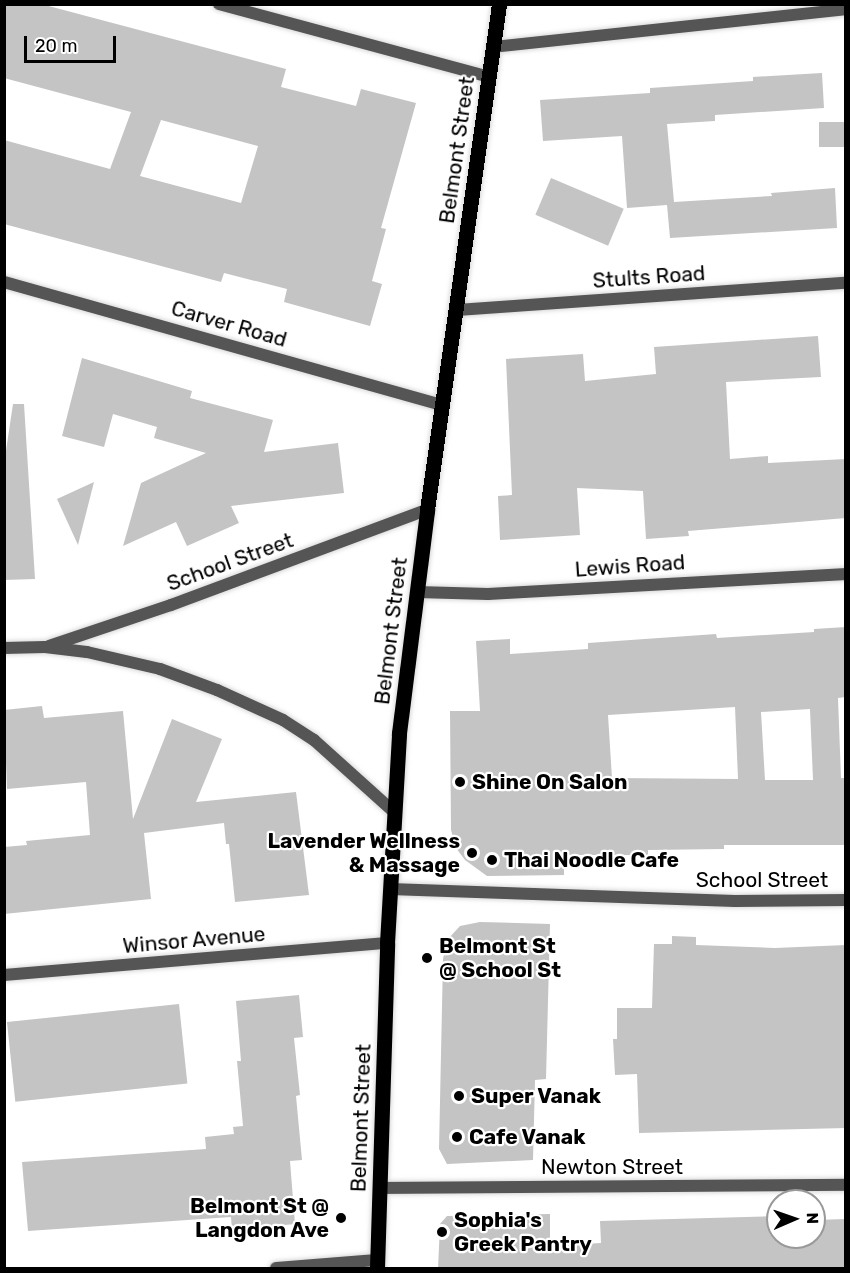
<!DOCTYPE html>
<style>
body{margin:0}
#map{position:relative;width:850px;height:1273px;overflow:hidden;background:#fff;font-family:Rubik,sans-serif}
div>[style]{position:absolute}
.building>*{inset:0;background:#c4c4c4;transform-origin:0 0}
.roads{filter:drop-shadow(0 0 2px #dbdbdb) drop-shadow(0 0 2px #dbdbdb)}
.minor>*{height:12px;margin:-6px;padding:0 6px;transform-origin:6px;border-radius:6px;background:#555}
.tertiary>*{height:12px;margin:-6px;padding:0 6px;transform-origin:6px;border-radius:6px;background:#555}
.primary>*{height:15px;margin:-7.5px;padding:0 7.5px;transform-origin:7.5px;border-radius:7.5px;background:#000}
.dots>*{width:16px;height:16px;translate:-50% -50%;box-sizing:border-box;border:3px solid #fff;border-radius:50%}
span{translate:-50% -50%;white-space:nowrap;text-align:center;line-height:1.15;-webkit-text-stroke:4.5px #fff;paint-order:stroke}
.street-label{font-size:21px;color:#000}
.poi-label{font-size:21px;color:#000;font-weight:700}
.left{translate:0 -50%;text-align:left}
.right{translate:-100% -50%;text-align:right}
.frame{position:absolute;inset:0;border:6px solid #000;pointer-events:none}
.north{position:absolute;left:766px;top:1189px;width:60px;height:60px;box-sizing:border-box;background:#fff;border:2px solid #999;border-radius:50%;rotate:88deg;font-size:16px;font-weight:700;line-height:24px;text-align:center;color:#000}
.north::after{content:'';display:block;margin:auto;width:21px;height:27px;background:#000;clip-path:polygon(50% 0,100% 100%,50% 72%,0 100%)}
.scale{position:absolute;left:24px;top:36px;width:92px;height:27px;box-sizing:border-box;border:3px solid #000;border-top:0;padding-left:8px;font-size:18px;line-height:21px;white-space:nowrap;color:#000;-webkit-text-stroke:4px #fff;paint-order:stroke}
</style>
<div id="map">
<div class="building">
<i style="clip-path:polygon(evenodd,4px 4px,41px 4px,286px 69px,281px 87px,356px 106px,361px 89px,416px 103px,381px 228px,386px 229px,372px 281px,382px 284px,370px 326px,284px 302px,287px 289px,224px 273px,221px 282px,4px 224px,4px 140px,110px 169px,131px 112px,4px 78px,4px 4px,161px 120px,258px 146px,241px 203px,140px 176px,161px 120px)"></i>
<i style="clip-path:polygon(822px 73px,824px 108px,715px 115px,715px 121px,667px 124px,674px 202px,772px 196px,771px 193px,835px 188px,837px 228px,670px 238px,667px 205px,627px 208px,622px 136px,543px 141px,540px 100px,650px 93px,650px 88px,753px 81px,753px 77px)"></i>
<i style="left:846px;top:122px;width:25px;height:27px;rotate:90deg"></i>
<i style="left:551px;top:178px;width:79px;height:40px;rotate:23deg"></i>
<i style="clip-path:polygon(818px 336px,821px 377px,726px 382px,730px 459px,768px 456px,768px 463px,846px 459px,846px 518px,688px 531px,689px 536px,646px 539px,643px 491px,577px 488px,580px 535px,500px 540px,498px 496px,512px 495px,506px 359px,583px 354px,585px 381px,656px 374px,654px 347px)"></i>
<i style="clip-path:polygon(82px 358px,192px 391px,190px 398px,273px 420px,264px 452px,338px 443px,344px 493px,231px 506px,239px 523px,187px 546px,176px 522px,123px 546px,141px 483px,206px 453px,154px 438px,157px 427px,113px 414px,104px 447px,62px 436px)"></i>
<i style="clip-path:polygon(13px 404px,24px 404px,35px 579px,4px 580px,4px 464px)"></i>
<i style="clip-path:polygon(94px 482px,78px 545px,57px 499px)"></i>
<i style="clip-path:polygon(evenodd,846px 627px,846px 697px,838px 698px,841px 778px,846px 778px,846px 845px,724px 845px,724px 849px,648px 850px,648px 855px,564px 855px,564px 875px,487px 876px,465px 860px,456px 848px,451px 830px,450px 711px,480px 711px,476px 641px,510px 639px,510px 654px,588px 649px,588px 643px,716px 634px,717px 638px,814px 632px,814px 629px,846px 627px,735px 707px,738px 779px,612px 778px,608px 715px,735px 707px,846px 627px,810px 709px,813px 780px,765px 780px,761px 712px,810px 709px)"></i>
<i style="clip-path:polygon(42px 706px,44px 718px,123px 711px,133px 819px,172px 719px,222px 739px,196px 802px,296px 792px,309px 895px,235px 902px,229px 844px,226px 844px,224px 823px,144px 833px,151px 899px,4px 914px,4px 847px,27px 845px,26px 841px,90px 835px,86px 782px,7px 789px,4px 710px)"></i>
<i style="clip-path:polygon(480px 922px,550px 924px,546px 1079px,535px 1080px,533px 1160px,447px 1164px,439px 1149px,443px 959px,447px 940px,460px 926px)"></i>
<i style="clip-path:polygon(672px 936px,696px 937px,696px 945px,775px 948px,846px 945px,846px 1128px,639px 1133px,637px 1074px,615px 1075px,613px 1039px,617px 1039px,617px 1008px,652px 1008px,654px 944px,672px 944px)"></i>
<i style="clip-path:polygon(299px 995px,303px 1037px,294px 1038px,300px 1095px,296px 1096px,302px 1160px,290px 1161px,295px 1224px,232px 1230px,231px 1217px,28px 1231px,22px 1162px,206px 1149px,205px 1137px,234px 1134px,233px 1127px,243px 1126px,237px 1061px,241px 1061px,236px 1001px)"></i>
<i style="left:179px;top:1004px;width:80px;height:173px;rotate:84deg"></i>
<i style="clip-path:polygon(550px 1214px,550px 1246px,601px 1243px,600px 1221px,778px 1216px,778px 1237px,814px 1237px,814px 1220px,846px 1219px,846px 1268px,438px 1269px,440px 1224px,447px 1216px)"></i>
</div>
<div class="roads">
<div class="minor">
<i style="left:219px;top:4px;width:280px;rotate:15.1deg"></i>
<i style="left:493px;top:47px;width:355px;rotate:-6.1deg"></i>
<i style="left:4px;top:282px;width:456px;rotate:15.7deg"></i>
<i style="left:456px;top:310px;width:391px;rotate:-4deg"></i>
<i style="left:417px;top:592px;width:71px;rotate:1.6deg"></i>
<i style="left:488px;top:594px;width:359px;rotate:-3.2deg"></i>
<i style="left:4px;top:975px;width:384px;rotate:-4.8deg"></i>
<i style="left:380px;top:1188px;width:466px;rotate:-0.4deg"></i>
<i style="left:276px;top:1268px;width:101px;rotate:-4.5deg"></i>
</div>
<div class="tertiary">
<i style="left:49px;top:646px;width:129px;rotate:-18.6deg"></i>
<i style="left:171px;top:605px;width:273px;rotate:-20.4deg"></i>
<i style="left:4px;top:648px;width:41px;rotate:-1.4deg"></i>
<i style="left:45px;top:647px;width:42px;rotate:6.8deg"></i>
<i style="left:87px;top:652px;width:75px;rotate:13.1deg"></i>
<i style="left:160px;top:669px;width:61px;rotate:20.2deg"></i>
<i style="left:217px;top:690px;width:72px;rotate:24.4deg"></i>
<i style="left:283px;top:720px;width:37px;rotate:33deg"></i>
<i style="left:314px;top:740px;width:108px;rotate:42deg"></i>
<i style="left:390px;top:889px;width:345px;rotate:2deg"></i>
<i style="left:735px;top:901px;width:111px;rotate:-0.5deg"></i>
</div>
<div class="primary">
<i style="left:377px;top:1268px;width:325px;rotate:-88.2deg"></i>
<i style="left:387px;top:943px;width:210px;rotate:-86.7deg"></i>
<i style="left:399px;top:733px;width:225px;rotate:-82.8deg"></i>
<i style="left:427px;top:510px;width:511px;rotate:-81.9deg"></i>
</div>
</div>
<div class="dots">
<i style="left:460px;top:782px;background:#000"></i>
<i style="left:472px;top:853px;background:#000"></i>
<i style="left:492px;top:860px;background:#000"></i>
<i style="left:427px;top:958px;background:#000"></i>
<i style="left:459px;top:1096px;background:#000"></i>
<i style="left:457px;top:1137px;background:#000"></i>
<i style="left:341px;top:1218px;background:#000"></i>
<i style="left:442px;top:1232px;background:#000"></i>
</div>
<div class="street-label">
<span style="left:457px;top:150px;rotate:-82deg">Belmont Street</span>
<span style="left:649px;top:277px;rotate:-4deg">Stults Road</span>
<span style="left:229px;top:324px;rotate:16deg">Carver Road</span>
<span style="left:230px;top:562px;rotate:-20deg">School Street</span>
<span style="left:630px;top:566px;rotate:-4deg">Lewis Road</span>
<span style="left:391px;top:631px;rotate:-83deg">Belmont Street</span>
<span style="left:762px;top:880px">School Street</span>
<span style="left:194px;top:940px;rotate:-5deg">Winsor Avenue</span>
<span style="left:361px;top:1118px;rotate:-88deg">Belmont Street</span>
<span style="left:612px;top:1167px">Newton Street</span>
</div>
<div class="poi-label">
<span class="left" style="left:472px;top:782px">Shine On Salon</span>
<span class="right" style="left:460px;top:853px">Lavender Wellness<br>&amp; Massage</span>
<span class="left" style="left:504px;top:860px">Thai Noodle Cafe</span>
<span class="left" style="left:439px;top:958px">Belmont St<br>@ School St</span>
<span class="left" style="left:471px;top:1096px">Super Vanak</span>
<span class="left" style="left:469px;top:1137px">Cafe Vanak</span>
<span class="right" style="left:329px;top:1218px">Belmont St @<br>Langdon Ave</span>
<span class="left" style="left:454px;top:1232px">Sophia's<br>Greek Pantry</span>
</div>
<div class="frame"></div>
<div class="north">N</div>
<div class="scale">20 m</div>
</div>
